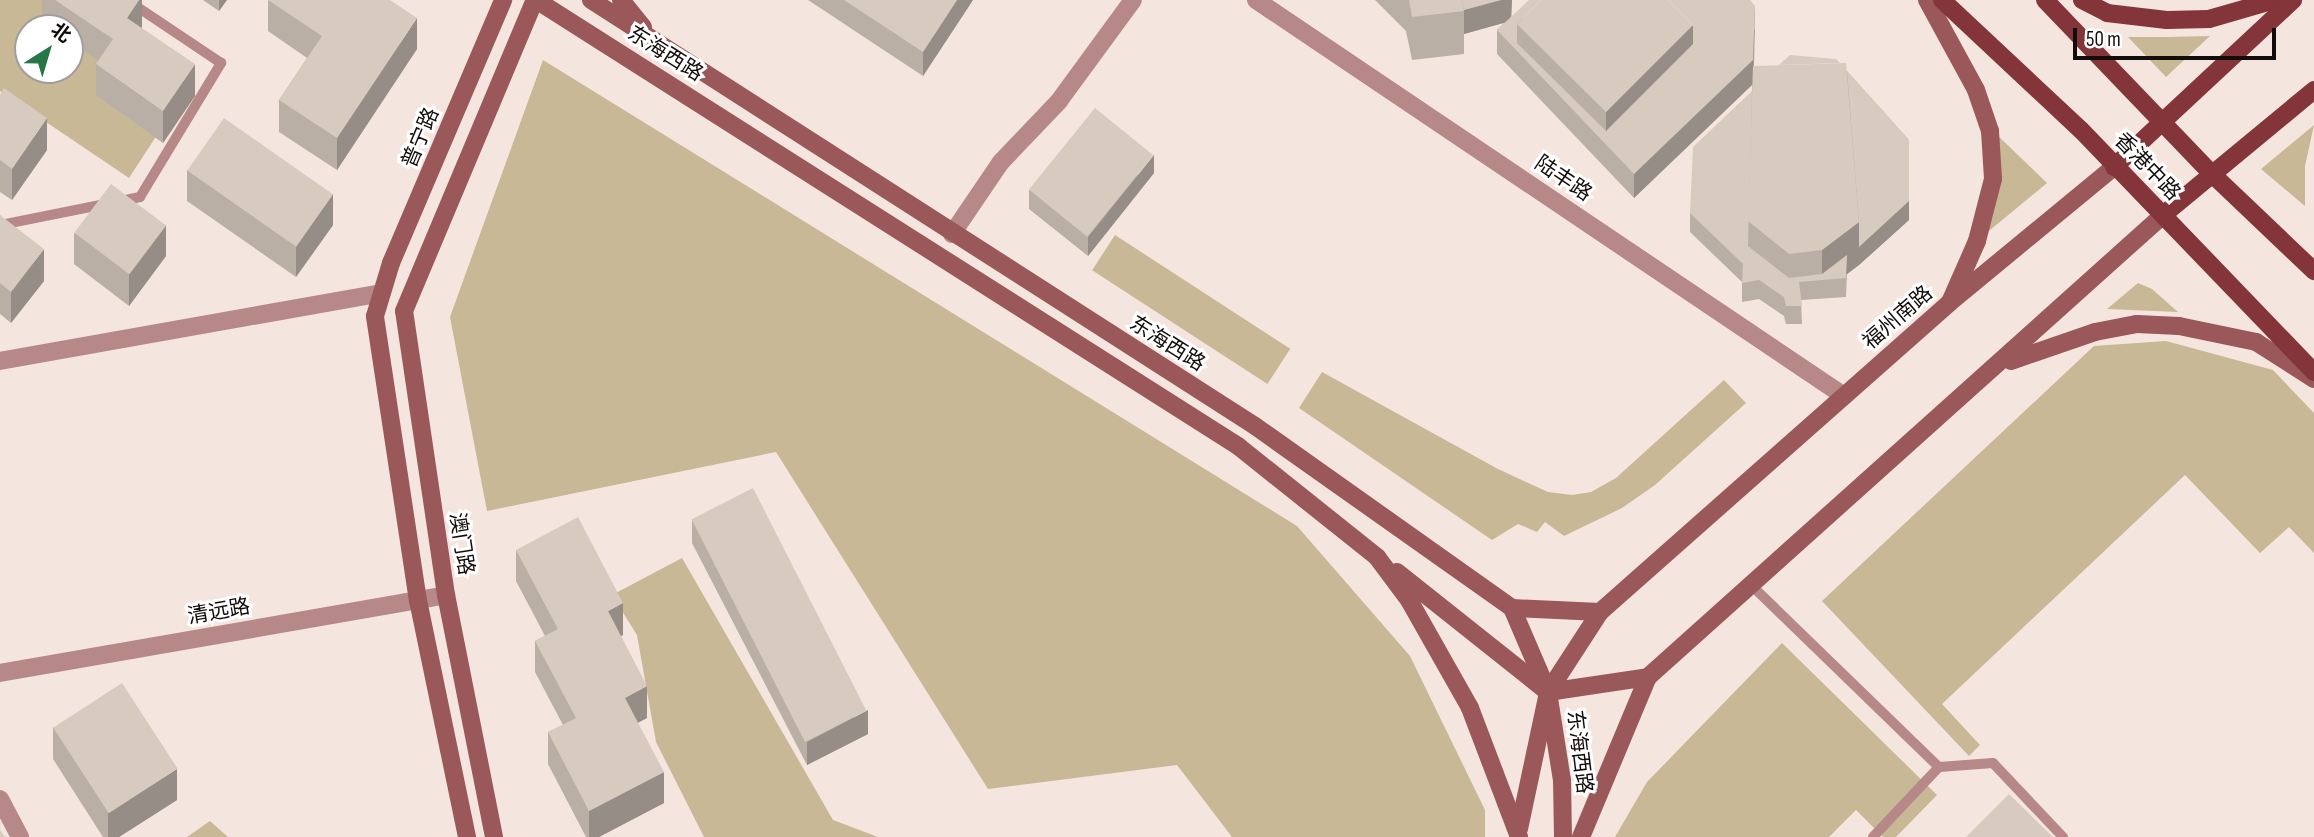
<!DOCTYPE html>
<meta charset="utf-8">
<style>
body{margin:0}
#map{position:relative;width:2314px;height:837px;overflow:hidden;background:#f5e5df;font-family:"Sofia Sans Condensed","Noto Sans SC",sans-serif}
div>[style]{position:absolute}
.green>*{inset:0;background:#c8b895;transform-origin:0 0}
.lane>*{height:10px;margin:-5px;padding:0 5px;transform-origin:5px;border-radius:5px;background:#b78888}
.street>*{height:18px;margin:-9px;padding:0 9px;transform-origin:9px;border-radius:9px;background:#b78888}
.secondary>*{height:18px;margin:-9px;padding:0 9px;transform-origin:9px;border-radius:9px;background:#9b585a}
.primary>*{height:18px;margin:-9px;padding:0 9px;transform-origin:9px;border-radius:9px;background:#84353a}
.wall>*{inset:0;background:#b9afa5}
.shaded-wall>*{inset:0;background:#968e86}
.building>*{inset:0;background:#d7cbc0;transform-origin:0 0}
span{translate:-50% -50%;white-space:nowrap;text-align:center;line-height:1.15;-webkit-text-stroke:6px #fff;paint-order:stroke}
.street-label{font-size:21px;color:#120d0b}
.north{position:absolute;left:14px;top:14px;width:70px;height:70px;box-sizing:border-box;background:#fff;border:2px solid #a09e9d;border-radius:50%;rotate:37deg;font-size:19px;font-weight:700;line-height:28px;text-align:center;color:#120d0b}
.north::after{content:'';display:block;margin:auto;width:24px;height:32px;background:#267647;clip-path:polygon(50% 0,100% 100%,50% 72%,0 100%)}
.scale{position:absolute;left:2073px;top:28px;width:203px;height:32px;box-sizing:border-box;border:4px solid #120d0b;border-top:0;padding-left:9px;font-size:21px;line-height:24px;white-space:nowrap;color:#120d0b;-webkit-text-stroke:5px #fff;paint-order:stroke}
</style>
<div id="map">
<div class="green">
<i style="clip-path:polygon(0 0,57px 0,42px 22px,50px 28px,28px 28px,28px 70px,70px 70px,70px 41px,113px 70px,157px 135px,129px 178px,0 91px)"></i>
<i style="clip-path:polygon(2210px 36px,2166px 77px,2128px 37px,2168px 37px)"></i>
<i style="clip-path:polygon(543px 60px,1297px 526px,1410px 656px,1485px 810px,1485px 837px,1232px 837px,1177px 765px,988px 789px,776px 452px,487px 511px,450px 317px)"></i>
<i style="clip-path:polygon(2314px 125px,2305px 166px,2305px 206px,2261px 169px)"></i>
<i style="clip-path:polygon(1994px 132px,2047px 183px,1978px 240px)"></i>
<i style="left:1115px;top:235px;width:209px;height:42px;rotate:33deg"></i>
<i style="clip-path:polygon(2138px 283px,2152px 289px,2178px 312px,2107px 309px)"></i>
<i style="clip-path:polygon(2166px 341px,2273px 370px,2314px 413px,2314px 553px,2289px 527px,2260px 553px,2185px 475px,1942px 704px,1980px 745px,1969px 756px,1822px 601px,2094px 346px)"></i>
<i style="clip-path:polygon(1322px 372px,1498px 469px,1548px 492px,1572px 495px,1591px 492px,1616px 478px,1724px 380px,1746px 403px,1655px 485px,1622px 508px,1564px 536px,1545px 522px,1537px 532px,1518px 524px,1492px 540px,1299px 408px)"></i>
<i style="clip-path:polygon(682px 558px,833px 820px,878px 837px,704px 837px,656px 742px,637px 635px,612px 595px)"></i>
<i style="clip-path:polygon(1782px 643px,1937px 795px,1896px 837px,1883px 837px,1856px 810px,1829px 837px,1615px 837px,1647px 782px)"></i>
<i style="clip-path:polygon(210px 821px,228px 837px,187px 837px)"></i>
</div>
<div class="lane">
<i style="left:0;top:225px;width:143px;rotate:-11.3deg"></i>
<i style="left:140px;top:197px;width:157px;rotate:-58.8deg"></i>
<i style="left:221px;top:63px;width:113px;rotate:-146.2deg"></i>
<i style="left:1750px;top:584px;width:263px;rotate:44.1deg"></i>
<i style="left:1873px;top:837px;width:96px;rotate:-46.7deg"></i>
<i style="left:1939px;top:767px;width:54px;rotate:-4.2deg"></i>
<i style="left:1993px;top:763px;width:102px;rotate:46.6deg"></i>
</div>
<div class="street">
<i style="left:1256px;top:0;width:709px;rotate:33.96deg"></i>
<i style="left:952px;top:234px;width:87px;rotate:-55.8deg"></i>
<i style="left:1001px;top:162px;width:84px;rotate:-46.4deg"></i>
<i style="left:1059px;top:101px;width:125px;rotate:-53.8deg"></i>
<i style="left:0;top:361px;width:386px;rotate:-10.1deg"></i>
<i style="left:0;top:673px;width:453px;rotate:-9.9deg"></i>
<i style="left:0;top:799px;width:43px;rotate:62.2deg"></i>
</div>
<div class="secondary">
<i style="left:536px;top:0;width:832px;rotate:32.43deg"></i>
<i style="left:1238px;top:446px;width:178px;rotate:38.6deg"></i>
<i style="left:1377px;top:557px;width:54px;rotate:53.3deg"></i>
<i style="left:1409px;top:600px;width:124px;rotate:60.5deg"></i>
<i style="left:1470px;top:708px;width:138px;rotate:69.2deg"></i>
<i style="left:591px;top:0;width:789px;rotate:32.68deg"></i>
<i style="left:1255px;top:426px;width:315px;rotate:35.3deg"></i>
<i style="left:1512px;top:608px;width:91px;rotate:66.8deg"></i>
<i style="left:1548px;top:692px;width:89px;rotate:81deg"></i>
<i style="left:1562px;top:780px;width:57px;rotate:89deg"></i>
<i style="left:621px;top:0;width:35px;rotate:51deg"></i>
<i style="left:1927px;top:0;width:102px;rotate:61.4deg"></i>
<i style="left:1976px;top:90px;width:43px;rotate:71.1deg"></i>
<i style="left:1990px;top:131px;width:48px;rotate:86.4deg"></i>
<i style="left:1993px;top:179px;width:64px;rotate:104.5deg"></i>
<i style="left:1977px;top:241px;width:64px;rotate:113.8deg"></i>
<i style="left:2011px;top:361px;width:89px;rotate:-19deg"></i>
<i style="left:2095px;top:332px;width:43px;rotate:-10.8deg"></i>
<i style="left:2137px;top:324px;width:42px;rotate:2.7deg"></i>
<i style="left:2179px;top:326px;width:79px;rotate:11.7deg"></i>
<i style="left:2256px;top:342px;width:69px;rotate:32.5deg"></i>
<i style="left:1397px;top:572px;width:193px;rotate:38.5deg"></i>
<i style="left:1548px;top:692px;width:101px;rotate:-8.5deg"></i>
<i style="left:1648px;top:677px;width:692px;rotate:-41.89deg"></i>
<i style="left:1512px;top:608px;width:88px;rotate:2.6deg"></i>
<i style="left:1519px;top:829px;width:140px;rotate:-78deg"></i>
<i style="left:1548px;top:692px;width:95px;rotate:-57deg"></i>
<i style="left:1600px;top:612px;width:466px;rotate:-41.5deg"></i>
<i style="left:1949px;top:303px;width:214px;rotate:-39.5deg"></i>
<i style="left:467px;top:837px;width:241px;rotate:-101.7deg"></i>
<i style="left:418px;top:601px;width:288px;rotate:-98.6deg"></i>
<i style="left:375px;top:316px;width:55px;rotate:-73.2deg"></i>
<i style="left:391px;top:263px;width:286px;rotate:-66.9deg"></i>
<i style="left:494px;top:837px;width:247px;rotate:-101.2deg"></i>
<i style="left:446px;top:595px;width:287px;rotate:-98.4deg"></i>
<i style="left:404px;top:311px;width:337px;rotate:-67.2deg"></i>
<i style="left:1581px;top:837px;width:173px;rotate:-67.3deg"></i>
</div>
<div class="primary">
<i style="left:1942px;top:0;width:190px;rotate:43.1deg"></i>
<i style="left:2081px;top:130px;width:336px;rotate:46.1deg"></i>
<i style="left:2045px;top:0;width:238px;rotate:46.2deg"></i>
<i style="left:2210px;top:172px;width:144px;rotate:43.6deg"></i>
<i style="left:2082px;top:0;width:28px;rotate:27deg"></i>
<i style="left:2107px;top:13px;width:60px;rotate:6.7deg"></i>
<i style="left:2167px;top:20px;width:42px;rotate:-1.4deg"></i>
<i style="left:2209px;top:19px;width:69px;rotate:-16.1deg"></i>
<i style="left:2114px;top:167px;width:245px;rotate:-43deg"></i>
<i style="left:2163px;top:215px;width:196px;rotate:-39.6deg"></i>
</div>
<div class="wall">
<i style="clip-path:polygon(42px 0,142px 0,141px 28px,195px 96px,163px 143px,96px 95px,96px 64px,98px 61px,70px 41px,70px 28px,50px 28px,42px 22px)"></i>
<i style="clip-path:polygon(203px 0,227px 0,219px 11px)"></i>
<i style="clip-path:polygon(268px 0,417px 49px,337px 170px,279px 132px,279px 100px,307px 58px,268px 31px)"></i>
<i style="clip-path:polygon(808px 0,973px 0,923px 76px)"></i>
<i style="clip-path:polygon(1375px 0,1512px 0,1511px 17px,1755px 29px,1754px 66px,1847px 71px,1909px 140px,1909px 220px,1859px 265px,1847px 274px,1846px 297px,1801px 300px,1802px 324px,1786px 324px,1784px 316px,1759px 299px,1742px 302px,1742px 282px,1690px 232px,1690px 213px,1752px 91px,1752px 85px,1634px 198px,1497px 54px,1497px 30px,1505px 22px,1464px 34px,1464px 54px,1412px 60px,1406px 31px)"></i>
<i style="clip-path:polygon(0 95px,47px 150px,12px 200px,0 192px)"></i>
<i style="clip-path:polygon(187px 170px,333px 225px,296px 277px,187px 201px)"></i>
<i style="clip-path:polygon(1154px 173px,1088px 256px,1029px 209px,1029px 190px)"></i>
<i style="clip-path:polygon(0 215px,44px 281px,11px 323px,0 314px)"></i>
<i style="clip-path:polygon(74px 233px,166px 256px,129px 306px,74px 264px)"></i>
<i style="clip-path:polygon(692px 520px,868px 734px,807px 765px,692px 543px)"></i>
<i style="clip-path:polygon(516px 550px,623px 635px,621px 636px,647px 718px,638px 723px,664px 803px,599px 837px,586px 837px,548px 764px,548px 732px,563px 725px,535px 672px,535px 641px,545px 636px,516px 581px)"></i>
<i style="clip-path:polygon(53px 727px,177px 800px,119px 837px,103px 837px,53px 759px)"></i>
</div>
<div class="shaded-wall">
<i style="clip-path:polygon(139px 0,142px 0,142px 27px,127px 50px,127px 18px)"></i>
<i style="clip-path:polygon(219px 0,227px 0,219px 11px)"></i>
<i style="clip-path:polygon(957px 0,973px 0,923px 76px,923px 52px)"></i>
<i style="clip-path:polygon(1501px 0,1512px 0,1511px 21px,1464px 34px,1464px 11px,1460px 11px)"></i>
<i style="clip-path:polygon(1755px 6px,1753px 84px,1634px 198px,1634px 174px)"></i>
<i style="clip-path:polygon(417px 18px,417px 49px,337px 170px,337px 138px)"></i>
<i style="clip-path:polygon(1693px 25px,1693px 68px,1606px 145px,1606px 112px)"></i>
<i style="clip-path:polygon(195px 64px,195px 96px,163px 143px,163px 111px)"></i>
<i style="clip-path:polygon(47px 118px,47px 150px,12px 200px,12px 169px)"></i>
<i style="clip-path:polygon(1154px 155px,1154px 173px,1088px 256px,1088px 237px)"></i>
<i style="clip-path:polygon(333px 194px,333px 225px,296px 277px,296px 246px)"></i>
<i style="clip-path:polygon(1909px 201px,1909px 220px,1859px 265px,1847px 274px,1846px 297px,1847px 274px,1822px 280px,1822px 250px,1859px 222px)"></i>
<i style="clip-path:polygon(166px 225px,166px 256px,129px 306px,129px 274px)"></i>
<i style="clip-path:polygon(44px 249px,44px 281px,11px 323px,11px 292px)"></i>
<i style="clip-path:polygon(623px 603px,623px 635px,608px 643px,608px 611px)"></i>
<i style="clip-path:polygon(647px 686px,647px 718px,625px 729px,625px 698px)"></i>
<i style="clip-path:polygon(868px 710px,868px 734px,807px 765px,807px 742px)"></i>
<i style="clip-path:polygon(177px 769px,177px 800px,119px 837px,108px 837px,108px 813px)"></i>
<i style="clip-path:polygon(664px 772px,664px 803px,599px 837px,589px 837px,589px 811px)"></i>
</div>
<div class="building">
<i style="clip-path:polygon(55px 0,139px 0,127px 18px,195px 64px,163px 111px,96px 64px,113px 39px)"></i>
<i style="clip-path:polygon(268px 0,390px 0,417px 18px,337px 138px,279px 100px,322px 36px)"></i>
<i style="clip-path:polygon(844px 0,957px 0,923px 52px)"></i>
<i style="clip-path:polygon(1409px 0,1462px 0,1464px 11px,1412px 17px)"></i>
<i style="clip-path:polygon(1462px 0,1501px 0,1464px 10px)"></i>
<i style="clip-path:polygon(1529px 0,1541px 0,1517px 24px,1517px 43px,1606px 131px,1693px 44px,1693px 25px,1668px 0,1750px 0,1755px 6px,1753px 60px,1634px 174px,1497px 30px)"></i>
<i style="clip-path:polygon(1541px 0,1668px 0,1693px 25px,1606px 112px,1517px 24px)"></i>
<i style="clip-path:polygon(1790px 55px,1836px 59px,1840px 63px,1779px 65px)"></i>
<i style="clip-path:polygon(1846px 63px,1859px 222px,1822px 250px,1789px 254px,1748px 221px,1753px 66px)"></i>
<i style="clip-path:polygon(1847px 71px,1909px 140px,1909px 201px,1859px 247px,1859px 222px)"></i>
<i style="clip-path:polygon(4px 88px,47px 118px,12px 169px,0 160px,0 95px)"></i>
<i style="clip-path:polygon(1752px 91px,1748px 246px,1789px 278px,1822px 274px,1847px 255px,1846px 278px,1799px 282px,1802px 306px,1786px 306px,1784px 297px,1759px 280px,1742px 283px,1743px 264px,1690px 213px,1693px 147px)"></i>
<i style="left:1095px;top:108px;width:75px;height:105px;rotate:39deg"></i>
<i style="left:224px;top:118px;width:133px;height:64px;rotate:35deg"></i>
<i style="left:111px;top:184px;width:69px;height:61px;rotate:37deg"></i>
<i style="clip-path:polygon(0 215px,44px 249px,11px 292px,0 283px)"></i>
<i style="left:753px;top:488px;width:250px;height:69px;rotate:63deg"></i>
<i style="clip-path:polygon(578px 517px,623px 603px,608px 611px,647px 686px,625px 698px,664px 772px,589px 811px,548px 732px,576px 718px,535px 641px,558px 629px,516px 550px)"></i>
<i style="left:122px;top:683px;width:102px;height:82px;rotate:57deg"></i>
<i style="clip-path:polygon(2009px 794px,2053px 837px,1966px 837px)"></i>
<i style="clip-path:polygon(0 830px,5px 837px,0 837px)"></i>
</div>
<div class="street-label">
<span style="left:665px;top:54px;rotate:32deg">东海西路</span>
<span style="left:421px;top:138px;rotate:-67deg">普宁路</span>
<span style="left:2147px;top:167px;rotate:46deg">香港中路</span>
<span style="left:1563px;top:179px;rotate:34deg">陆丰路</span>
<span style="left:1898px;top:318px;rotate:-41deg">福州南路</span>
<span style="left:1167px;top:344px;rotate:32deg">东海西路</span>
<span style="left:461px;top:544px;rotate:81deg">澳门路</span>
<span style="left:219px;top:612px;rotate:-10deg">清远路</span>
<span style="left:1579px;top:752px;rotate:83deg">东海西路</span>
</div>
<div class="north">北</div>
<div class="scale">50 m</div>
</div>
